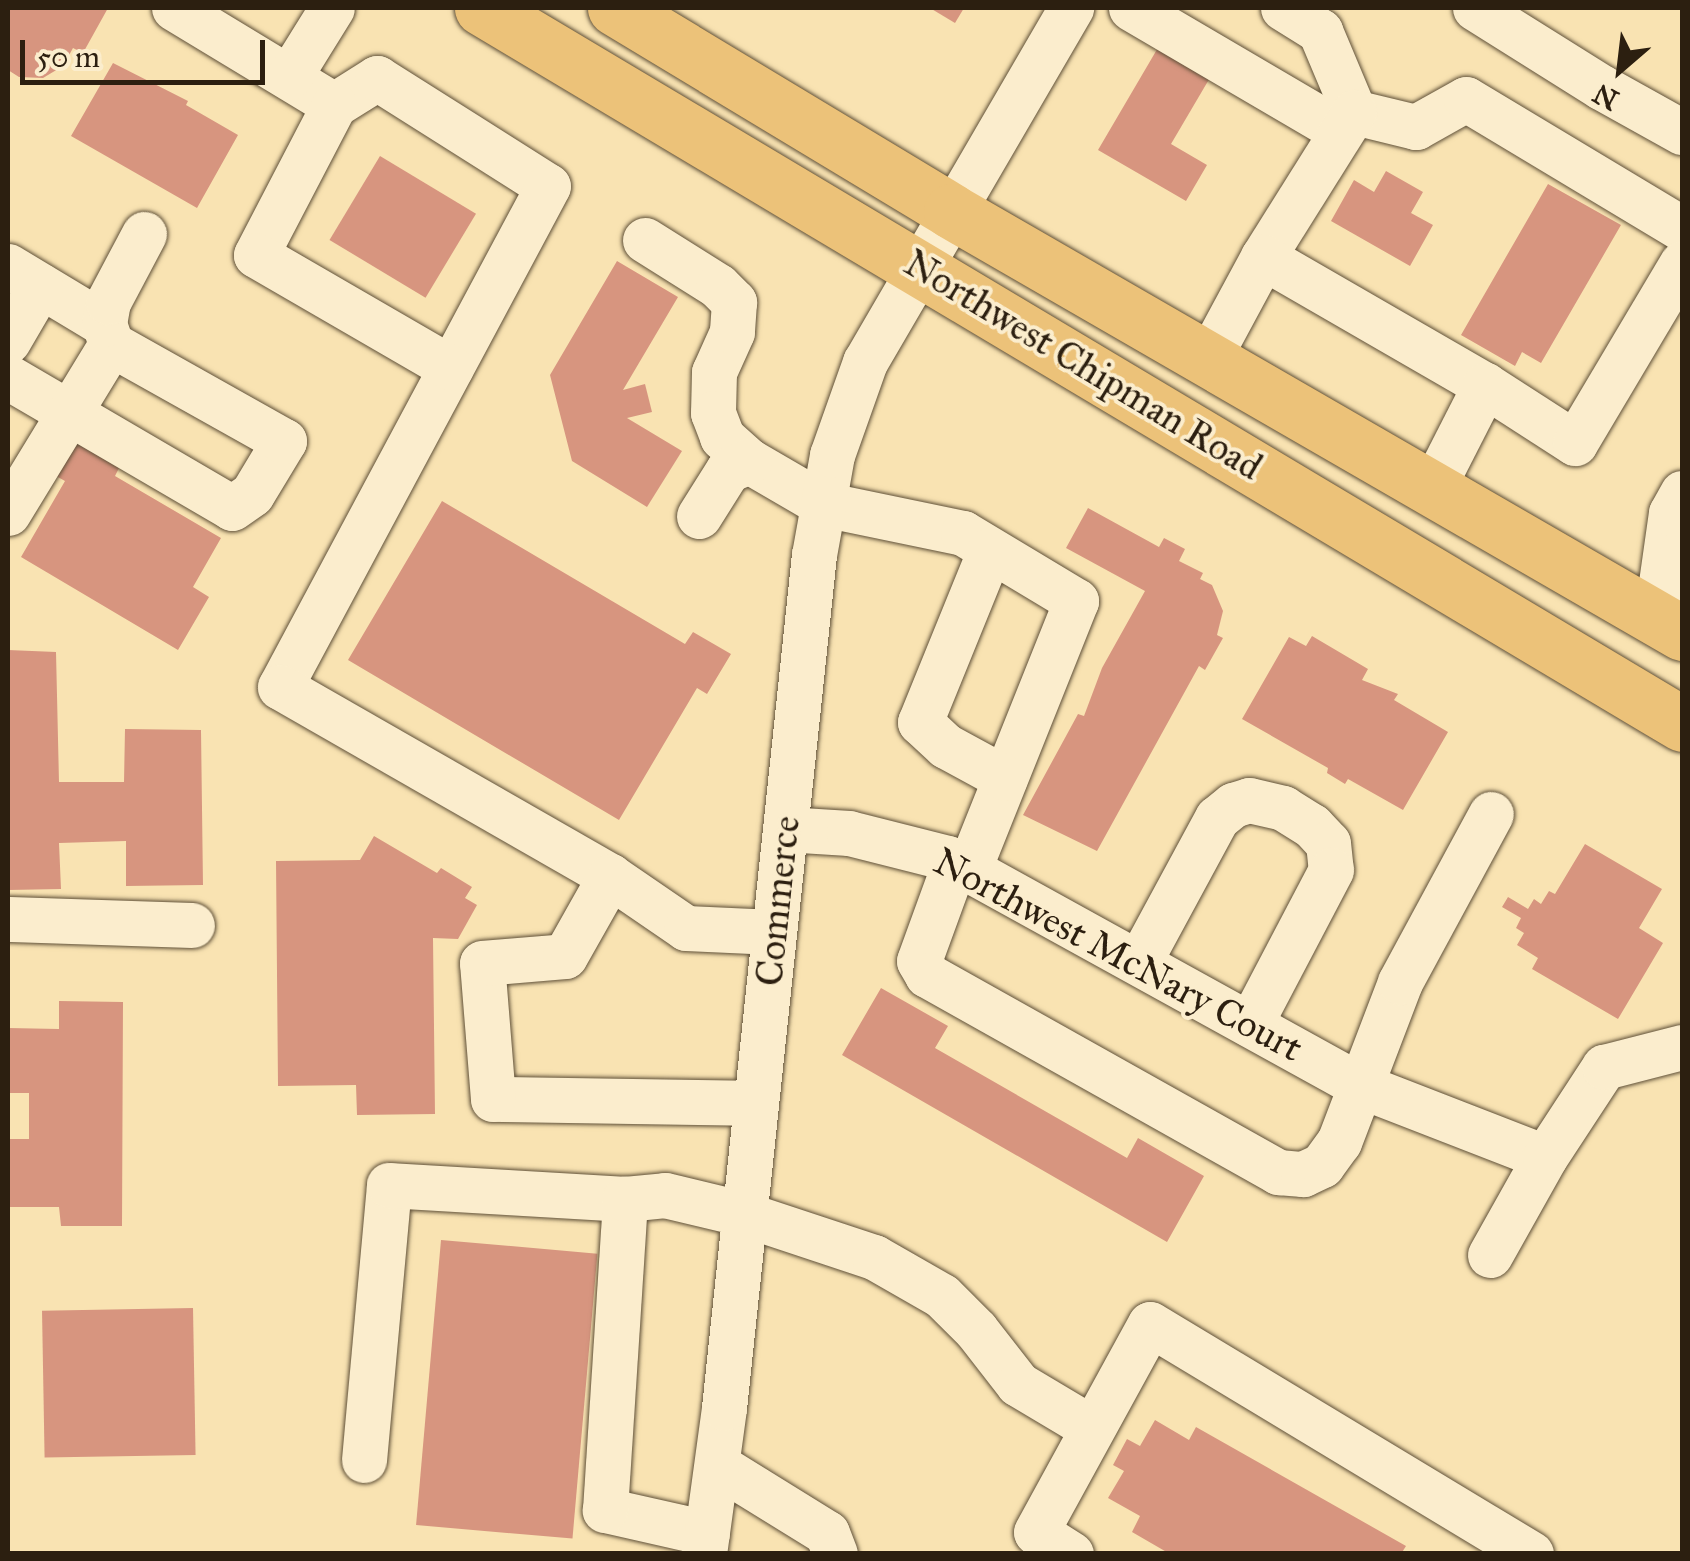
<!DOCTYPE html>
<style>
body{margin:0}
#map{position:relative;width:1690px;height:1561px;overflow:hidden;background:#f9e3b2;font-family:"IM FELL Great Primer",serif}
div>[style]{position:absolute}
.building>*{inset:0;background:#d7957f;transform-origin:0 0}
.roads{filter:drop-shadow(0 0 2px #5f5038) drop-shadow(0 0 2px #5f5038)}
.minor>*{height:45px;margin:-22.5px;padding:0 22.5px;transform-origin:22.5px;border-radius:22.5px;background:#fbedcd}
.major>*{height:55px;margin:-27.5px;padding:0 27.5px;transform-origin:27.5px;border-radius:27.5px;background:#ecc279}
span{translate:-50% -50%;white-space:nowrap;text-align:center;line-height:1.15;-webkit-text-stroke:8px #fbedcd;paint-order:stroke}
.street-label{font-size:38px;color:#2c1f10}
.frame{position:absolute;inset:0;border:10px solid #2c1f10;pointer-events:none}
.north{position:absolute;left:1570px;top:20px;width:100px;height:100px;-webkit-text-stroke:8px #fbedcd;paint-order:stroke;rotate:208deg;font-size:28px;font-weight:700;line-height:40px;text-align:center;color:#2c1f10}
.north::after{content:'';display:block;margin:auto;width:35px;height:45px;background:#2c1f10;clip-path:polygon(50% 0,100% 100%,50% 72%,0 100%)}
.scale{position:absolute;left:20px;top:40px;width:245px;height:45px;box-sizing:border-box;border:5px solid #2c1f10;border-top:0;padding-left:12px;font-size:30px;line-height:35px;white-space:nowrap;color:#2c1f10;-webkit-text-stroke:8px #fbedcd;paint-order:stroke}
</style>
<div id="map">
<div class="building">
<i style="clip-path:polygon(8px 8px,108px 8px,83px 53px,73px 48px,63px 66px,43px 78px,19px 77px,8px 70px)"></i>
<i style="clip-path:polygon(930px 8px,964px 8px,955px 23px)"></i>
<i style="clip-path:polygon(1159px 46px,1211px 76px,1171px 144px,1207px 165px,1186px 201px,1098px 150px)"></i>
<i style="clip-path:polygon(113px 63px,188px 101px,186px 105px,238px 135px,197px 208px,71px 136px)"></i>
<i style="left:380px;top:156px;width:112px;height:98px;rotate:31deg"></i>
<i style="clip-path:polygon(1386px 171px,1423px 192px,1411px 213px,1433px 225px,1410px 266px,1331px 221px,1354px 180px,1374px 192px)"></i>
<i style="clip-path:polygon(1548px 184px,1621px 225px,1541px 363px,1522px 352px,1515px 366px,1461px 335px)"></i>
<i style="clip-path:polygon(617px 261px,678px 297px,623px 390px,645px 384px,652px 412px,627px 418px,682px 451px,647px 507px,572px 461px,550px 375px)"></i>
<i style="clip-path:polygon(76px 443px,119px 468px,115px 476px,221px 538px,193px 587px,209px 597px,178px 650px,21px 557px,65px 481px,56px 476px)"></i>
<i style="clip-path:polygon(442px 501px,685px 644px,693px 632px,731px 654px,707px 694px,697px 688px,619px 820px,348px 660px)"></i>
<i style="clip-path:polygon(1088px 508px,1159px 547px,1164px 538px,1185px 549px,1179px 561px,1203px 573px,1200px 579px,1212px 585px,1223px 611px,1217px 635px,1223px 638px,1205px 670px,1199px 666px,1097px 851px,1023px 815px,1078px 714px,1084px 716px,1102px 668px,1145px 591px,1066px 548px)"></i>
<i style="clip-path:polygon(1312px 636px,1368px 669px,1362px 680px,1398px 694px,1394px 700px,1448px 732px,1403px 810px,1348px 779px,1345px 784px,1327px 773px,1328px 768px,1242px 719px,1289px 637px,1306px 646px)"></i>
<i style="clip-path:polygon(8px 650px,56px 652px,59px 782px,124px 782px,125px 729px,201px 730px,203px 885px,126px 886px,126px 841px,59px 843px,61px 889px,8px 890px)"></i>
<i style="clip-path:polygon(374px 836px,437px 873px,441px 868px,472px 887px,465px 898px,477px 905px,458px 939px,433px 938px,435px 1114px,357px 1115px,356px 1085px,278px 1086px,276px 861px,360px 860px)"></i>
<i style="clip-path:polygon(1585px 844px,1662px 889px,1639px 928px,1663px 943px,1618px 1019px,1532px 969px,1538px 958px,1517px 945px,1524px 933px,1516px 928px,1521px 918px,1502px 907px,1508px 897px,1528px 909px,1534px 899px,1541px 904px,1549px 891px,1555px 894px)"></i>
<i style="clip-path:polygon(881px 988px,948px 1026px,935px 1048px,1127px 1158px,1138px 1138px,1204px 1176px,1167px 1242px,842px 1055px)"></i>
<i style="clip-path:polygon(59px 1001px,123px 1002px,122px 1226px,61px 1226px,59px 1207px,8px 1207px,8px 1139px,29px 1139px,29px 1093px,8px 1093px,8px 1028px,59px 1029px)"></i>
<i style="left:441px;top:1240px;width:157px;height:286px;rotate:5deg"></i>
<i style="left:193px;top:1308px;width:147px;height:151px;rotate:89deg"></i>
<i style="clip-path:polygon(1155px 1420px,1189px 1440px,1196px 1427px,1406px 1546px,1401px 1554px,1170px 1554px,1132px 1532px,1140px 1516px,1108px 1498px,1124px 1471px,1113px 1465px,1127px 1439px,1140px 1446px)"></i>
</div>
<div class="roads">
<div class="minor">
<i style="left:174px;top:8px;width:187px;rotate:31.2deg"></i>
<i style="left:334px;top:105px;width:51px;rotate:-32.1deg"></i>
<i style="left:377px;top:78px;width:202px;rotate:32.3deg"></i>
<i style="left:548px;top:186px;width:568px;rotate:118.14deg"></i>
<i style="left:280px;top:687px;width:380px;rotate:29.8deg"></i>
<i style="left:1131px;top:8px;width:243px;rotate:30.4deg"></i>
<i style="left:1283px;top:8px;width:44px;rotate:31.9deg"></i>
<i style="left:1320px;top:31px;width:88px;rotate:67.2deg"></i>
<i style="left:1354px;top:112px;width:64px;rotate:13.6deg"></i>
<i style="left:1416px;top:127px;width:57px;rotate:-29.2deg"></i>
<i style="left:1466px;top:99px;width:252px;rotate:31deg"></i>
<i style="left:1475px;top:8px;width:149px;rotate:32.1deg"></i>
<i style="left:1601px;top:87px;width:93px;rotate:29.1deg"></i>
<i style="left:289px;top:77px;width:81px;rotate:-58.1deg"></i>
<i style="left:334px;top:105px;width:169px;rotate:117.5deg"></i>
<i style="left:256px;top:255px;width:225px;rotate:30.1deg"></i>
<i style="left:645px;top:240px;width:86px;rotate:32.2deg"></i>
<i style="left:718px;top:286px;width:23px;rotate:45deg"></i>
<i style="left:734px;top:302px;width:30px;rotate:94deg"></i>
<i style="left:732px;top:332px;width:44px;rotate:114.2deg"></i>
<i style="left:714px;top:372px;width:41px;rotate:91.4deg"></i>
<i style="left:713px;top:413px;width:26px;rotate:69deg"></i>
<i style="left:722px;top:437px;width:36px;rotate:42deg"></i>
<i style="left:749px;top:461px;width:86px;rotate:30.2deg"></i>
<i style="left:823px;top:504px;width:143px;rotate:11.7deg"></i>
<i style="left:963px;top:533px;width:132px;rotate:31deg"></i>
<i style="left:1076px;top:601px;width:288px;rotate:111.8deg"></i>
<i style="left:1263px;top:257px;width:171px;rotate:-57.9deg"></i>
<i style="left:8px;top:266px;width:112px;rotate:31.1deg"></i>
<i style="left:8px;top:341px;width:64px;rotate:-59.8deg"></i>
<i style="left:1208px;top:359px;width:116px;rotate:-61.7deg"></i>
<i style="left:1263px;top:257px;width:256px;rotate:30deg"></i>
<i style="left:8px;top:377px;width:259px;rotate:30.3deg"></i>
<i style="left:232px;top:508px;width:24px;rotate:-35deg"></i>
<i style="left:252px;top:494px;width:62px;rotate:-58.9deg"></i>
<i style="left:284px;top:441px;width:198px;rotate:-150.7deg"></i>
<i style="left:1432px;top:489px;width:117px;rotate:-63deg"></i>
<i style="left:1485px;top:385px;width:107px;rotate:32.8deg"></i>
<i style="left:1575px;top:443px;width:209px;rotate:-59.3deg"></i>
<i style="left:8px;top:513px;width:198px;rotate:-58.6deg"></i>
<i style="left:111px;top:344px;width:21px;rotate:-109deg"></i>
<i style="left:104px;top:324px;width:22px;rotate:-80deg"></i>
<i style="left:108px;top:302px;width:77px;rotate:-62.1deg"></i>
<i style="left:699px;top:516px;width:54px;rotate:-57.8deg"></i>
<i style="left:728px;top:470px;width:23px;rotate:-23deg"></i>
<i style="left:990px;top:550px;width:186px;rotate:112.1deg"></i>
<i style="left:920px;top:722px;width:35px;rotate:43deg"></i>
<i style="left:946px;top:746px;width:67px;rotate:28.5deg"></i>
<i style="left:1656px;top:618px;width:106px;rotate:-81.9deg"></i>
<i style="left:1671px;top:513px;width:23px;rotate:-61deg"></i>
<i style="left:785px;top:829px;width:64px;rotate:3.6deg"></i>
<i style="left:849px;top:833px;width:102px;rotate:14.2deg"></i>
<i style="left:948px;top:858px;width:470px;rotate:28.9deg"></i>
<i style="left:1359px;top:1085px;width:199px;rotate:21.2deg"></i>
<i style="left:955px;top:862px;width:105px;rotate:110deg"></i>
<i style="left:919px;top:961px;width:16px;rotate:60deg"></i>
<i style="left:927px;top:975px;width:403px;rotate:29.3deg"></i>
<i style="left:1278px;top:1172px;width:25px;rotate:5deg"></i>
<i style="left:1303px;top:1174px;width:21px;rotate:-25deg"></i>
<i style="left:1322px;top:1165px;width:29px;rotate:-54deg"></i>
<i style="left:1339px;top:1142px;width:171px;rotate:-69.1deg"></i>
<i style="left:1400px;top:982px;width:191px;rotate:-61.6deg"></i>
<i style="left:8px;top:919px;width:184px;rotate:1.9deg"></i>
<i style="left:1139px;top:962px;width:164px;rotate:-61.6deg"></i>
<i style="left:1217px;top:818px;width:21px;rotate:-39deg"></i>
<i style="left:1233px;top:805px;width:17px;rotate:-17deg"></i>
<i style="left:1249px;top:800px;width:35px;rotate:13deg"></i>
<i style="left:1283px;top:808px;width:34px;rotate:32deg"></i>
<i style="left:1312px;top:826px;width:23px;rotate:47deg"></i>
<i style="left:1328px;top:843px;width:27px;rotate:84deg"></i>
<i style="left:1331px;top:870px;width:174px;rotate:117.7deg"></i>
<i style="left:756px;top:1103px;width:263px;rotate:-179.1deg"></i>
<i style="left:493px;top:1099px;width:136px;rotate:-94.6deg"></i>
<i style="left:482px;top:963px;width:83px;rotate:-4.8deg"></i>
<i style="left:565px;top:956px;width:92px;rotate:-60.6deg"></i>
<i style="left:610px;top:876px;width:92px;rotate:34.4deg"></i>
<i style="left:686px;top:928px;width:88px;rotate:2.6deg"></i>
<i style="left:1490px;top:1255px;width:112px;rotate:-60.7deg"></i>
<i style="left:1545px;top:1157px;width:108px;rotate:-56.8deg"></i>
<i style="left:1604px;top:1067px;width:81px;rotate:-14.4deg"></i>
<i style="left:364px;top:1460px;width:276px;rotate:-84.8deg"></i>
<i style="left:389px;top:1185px;width:236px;rotate:3.4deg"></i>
<i style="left:717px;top:1465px;width:129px;rotate:31.7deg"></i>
<i style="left:827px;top:1533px;width:22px;rotate:69deg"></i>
<i style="left:707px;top:1533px;width:105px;rotate:-167.3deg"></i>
<i style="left:605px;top:1510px;width:312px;rotate:-86.3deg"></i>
<i style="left:625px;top:1199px;width:40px;rotate:-5.7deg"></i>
<i style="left:665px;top:1195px;width:81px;rotate:13.5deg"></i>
<i style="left:744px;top:1214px;width:137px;rotate:18.3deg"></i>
<i style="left:874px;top:1257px;width:78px;rotate:29.8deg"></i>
<i style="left:942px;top:1296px;width:48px;rotate:45deg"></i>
<i style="left:976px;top:1330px;width:68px;rotate:52.1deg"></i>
<i style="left:1018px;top:1384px;width:84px;rotate:30.8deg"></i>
<i style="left:704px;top:1554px;width:147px;rotate:-82.2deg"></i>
<i style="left:724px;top:1408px;width:858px;rotate:-83.98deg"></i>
<i style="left:814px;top:555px;width:102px;rotate:-79.8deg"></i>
<i style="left:832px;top:455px;width:99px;rotate:-70.5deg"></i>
<i style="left:865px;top:362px;width:410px;rotate:-59.8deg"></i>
<i style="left:1071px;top:1554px;width:41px;rotate:-147.8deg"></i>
<i style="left:1036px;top:1532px;width:237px;rotate:-61.3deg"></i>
<i style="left:1150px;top:1324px;width:445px;rotate:31.1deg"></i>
</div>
<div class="major">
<i style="left:482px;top:8px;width:1397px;rotate:30.82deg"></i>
<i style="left:615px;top:8px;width:393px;rotate:31.1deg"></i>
<i style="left:951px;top:211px;width:844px;rotate:30deg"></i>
</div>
</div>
<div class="street-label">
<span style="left:1083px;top:365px;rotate:31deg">Northwest Chipman Road</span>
<span style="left:778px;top:901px;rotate:-84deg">Commerce</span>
<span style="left:1118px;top:955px;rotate:28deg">Northwest McNary Court</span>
</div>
<div class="frame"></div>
<div class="north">N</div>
<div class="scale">50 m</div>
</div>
